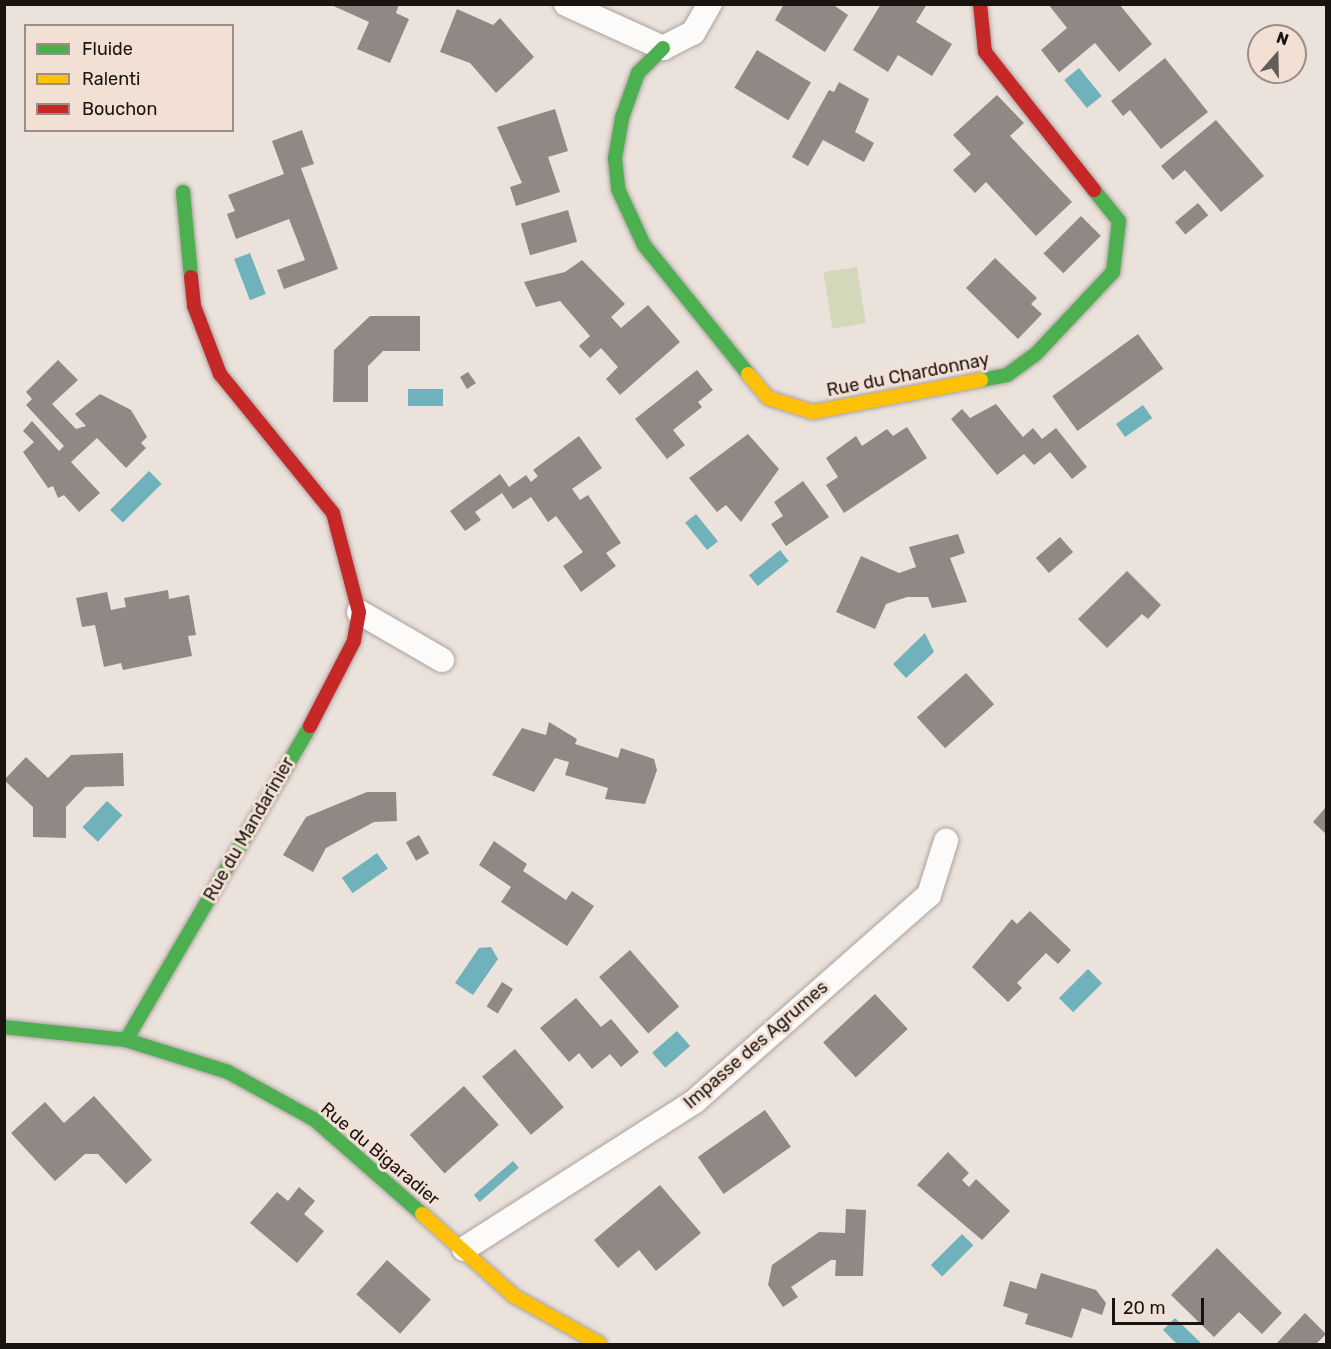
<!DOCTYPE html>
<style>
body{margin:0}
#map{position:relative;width:1331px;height:1349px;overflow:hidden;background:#ece2dc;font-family:Rubik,sans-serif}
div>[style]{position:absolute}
.green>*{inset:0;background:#d4d8bb;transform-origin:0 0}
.water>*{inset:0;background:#6fb2bc;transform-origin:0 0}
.building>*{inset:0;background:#908885;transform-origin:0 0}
.roads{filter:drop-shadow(0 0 2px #aaa29e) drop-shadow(0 0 2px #aaa29e)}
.street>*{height:24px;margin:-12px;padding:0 12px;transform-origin:12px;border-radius:12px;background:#fcfbfa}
.fast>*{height:14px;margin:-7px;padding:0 7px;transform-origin:7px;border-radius:7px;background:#4caf50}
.slow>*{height:14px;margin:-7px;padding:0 7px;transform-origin:7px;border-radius:7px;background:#ffc107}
.jam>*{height:14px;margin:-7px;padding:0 7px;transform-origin:7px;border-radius:7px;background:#c62828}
span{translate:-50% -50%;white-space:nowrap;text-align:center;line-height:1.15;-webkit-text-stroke:6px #f3e0d5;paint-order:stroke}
.street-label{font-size:18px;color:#1a1410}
.frame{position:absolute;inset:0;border:6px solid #1a1410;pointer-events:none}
.legend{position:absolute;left:24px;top:24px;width:210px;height:108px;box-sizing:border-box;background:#f3e0d5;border:2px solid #9c8e86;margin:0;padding:8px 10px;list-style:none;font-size:18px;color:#1a1410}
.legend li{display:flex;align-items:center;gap:12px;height:30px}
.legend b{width:30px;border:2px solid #9c8e86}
.north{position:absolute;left:1247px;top:24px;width:60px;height:60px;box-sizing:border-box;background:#f3e0d5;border:2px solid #9c8e86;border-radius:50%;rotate:20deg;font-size:16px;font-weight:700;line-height:24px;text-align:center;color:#1a1410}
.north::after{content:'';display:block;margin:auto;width:21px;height:27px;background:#645c57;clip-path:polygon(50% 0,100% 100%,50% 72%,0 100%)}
.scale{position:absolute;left:1112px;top:1298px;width:92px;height:27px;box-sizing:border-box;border:3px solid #1a1410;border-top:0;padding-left:8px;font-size:18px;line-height:21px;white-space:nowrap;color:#1a1410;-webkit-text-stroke:4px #f3e0d5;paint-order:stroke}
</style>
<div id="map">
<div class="green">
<i style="left:857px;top:267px;width:57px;height:34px;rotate:81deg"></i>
</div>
<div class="water">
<i style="left:1079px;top:68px;width:36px;height:19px;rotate:51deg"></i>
<i style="left:250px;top:253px;width:44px;height:17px;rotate:69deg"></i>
<i style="left:408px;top:389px;width:35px;height:17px"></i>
<i style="left:1143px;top:405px;width:16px;height:33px;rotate:55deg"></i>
<i style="left:149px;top:471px;width:18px;height:55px;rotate:45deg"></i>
<i style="left:696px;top:514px;width:35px;height:14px;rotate:51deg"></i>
<i style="left:780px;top:550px;width:14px;height:40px;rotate:51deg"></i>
<i style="clip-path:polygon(925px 633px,934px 652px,906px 678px,893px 664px)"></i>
<i style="left:107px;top:801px;width:21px;height:36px;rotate:43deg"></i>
<i style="left:377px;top:853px;width:19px;height:43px;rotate:55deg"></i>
<i style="clip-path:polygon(491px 947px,498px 959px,473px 995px,455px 983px,479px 948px)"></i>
<i style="left:1088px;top:969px;width:20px;height:41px;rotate:45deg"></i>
<i style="left:677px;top:1031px;width:20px;height:33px;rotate:49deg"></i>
<i style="left:513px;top:1161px;width:9px;height:52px;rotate:49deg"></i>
<i style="left:962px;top:1234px;width:16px;height:44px;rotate:45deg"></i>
<i style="clip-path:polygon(1175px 1318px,1202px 1344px,1177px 1344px,1163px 1330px)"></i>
</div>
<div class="building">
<i style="clip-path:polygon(329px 4px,399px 4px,396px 13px,409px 19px,390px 63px,357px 49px,369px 22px)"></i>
<i style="clip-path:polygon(784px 4px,832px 4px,848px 15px,825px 52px,775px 20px)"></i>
<i style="clip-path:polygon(881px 4px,927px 4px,916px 22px,952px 44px,932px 76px,898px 55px,888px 72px,853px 50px)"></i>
<i style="clip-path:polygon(1048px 4px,1119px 4px,1152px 44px,1119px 72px,1095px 43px,1059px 73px,1041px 50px,1067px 28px)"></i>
<i style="clip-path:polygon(457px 9px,493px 25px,500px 18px,534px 57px,496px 93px,470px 63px,440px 52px)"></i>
<i style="left:757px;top:50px;width:63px;height:44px;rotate:31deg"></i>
<i style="clip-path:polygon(1165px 58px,1208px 112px,1161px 149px,1130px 110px,1123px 116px,1111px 101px)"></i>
<i style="clip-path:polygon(839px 82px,869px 99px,855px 132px,874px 143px,864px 162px,823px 140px,808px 166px,792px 157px,829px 90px,834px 92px)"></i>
<i style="clip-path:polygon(997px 95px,1024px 123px,1010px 136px,1072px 202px,1036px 236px,986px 182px,975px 193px,953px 170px,971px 154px,953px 135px)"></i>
<i style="clip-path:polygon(555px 109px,568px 151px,548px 157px,560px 192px,516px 206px,510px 187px,522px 183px,497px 127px)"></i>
<i style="clip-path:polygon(1216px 120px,1264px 176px,1221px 212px,1185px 170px,1173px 180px,1161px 166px)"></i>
<i style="clip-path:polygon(302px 130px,314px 164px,301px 168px,338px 269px,284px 289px,277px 270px,305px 260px,289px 219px,236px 239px,227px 214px,235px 211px,228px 195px,284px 174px,272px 141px)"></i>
<i style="left:1198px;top:203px;width:16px;height:30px;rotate:50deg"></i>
<i style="left:568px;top:210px;width:33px;height:49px;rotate:74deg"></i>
<i style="left:1081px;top:216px;width:28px;height:53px;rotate:45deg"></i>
<i style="clip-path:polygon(995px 258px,1037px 298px,1031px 304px,1042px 314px,1018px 339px,966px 288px)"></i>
<i style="clip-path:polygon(582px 260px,625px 304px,611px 317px,621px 328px,648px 305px,680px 342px,620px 395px,606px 379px,618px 367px,601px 348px,590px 358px,579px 346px,590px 336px,560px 301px,536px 307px,524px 282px,565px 272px)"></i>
<i style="clip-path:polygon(370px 316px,420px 316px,420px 351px,383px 351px,368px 366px,368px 402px,333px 402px,334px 350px)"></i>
<i style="left:1138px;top:334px;width:43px;height:106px;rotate:54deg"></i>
<i style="clip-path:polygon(58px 360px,78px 380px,52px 404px,76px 429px,86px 426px,75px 414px,100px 394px,131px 410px,147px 437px,141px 443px,146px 448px,126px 468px,97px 438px,71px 462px,100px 493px,79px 512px,64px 495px,58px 498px,53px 486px,48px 488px,23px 452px,34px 442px,23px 431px,32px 421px,59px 451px,64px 446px,26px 405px,32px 399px,26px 392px)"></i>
<i style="clip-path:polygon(697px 370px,713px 390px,698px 402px,702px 407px,673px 430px,685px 445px,667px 459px,635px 419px)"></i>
<i style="clip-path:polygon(468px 372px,476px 383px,467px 389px,460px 377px)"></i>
<i style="clip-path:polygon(996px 404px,1023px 437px,1033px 428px,1042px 439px,1056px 428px,1087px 467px,1072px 479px,1050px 452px,1034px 465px,1024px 454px,997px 475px,951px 419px,962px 409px,970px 418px)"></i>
<i style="clip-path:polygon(907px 427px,927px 458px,844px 513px,826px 485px,838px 477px,826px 458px,856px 436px,862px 446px,887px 429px,893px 436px)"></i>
<i style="clip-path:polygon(748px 434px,779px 469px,741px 522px,726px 505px,717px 512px,689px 478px)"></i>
<i style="clip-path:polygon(579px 436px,602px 468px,572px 489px,580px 500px,588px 495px,621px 543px,606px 553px,616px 566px,581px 592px,563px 566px,583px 552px,556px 516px,548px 522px,531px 497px,513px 509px,502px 493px,475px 512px,481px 520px,465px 531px,450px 511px,500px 474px,509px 487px,526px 475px,531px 482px,538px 476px,533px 470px)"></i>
<i style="clip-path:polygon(803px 481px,829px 517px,786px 546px,771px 524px,783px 516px,774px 502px)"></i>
<i style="clip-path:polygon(958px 534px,965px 553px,950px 558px,967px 602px,932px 608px,928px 597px,907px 597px,886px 604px,875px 629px,836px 612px,861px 556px,899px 573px,916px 567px,909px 547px)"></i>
<i style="left:1060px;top:537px;width:20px;height:32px;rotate:49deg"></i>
<i style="clip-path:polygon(1127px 571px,1161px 605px,1148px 619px,1142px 614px,1107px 648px,1078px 619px)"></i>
<i style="clip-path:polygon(168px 590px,169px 599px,189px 595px,196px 635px,188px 636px,192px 656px,123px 670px,121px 663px,104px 667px,95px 625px,82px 627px,76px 598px,107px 592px,111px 610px,126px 607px,124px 598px)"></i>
<i style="left:966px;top:673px;width:42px;height:66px;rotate:48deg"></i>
<i style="clip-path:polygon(549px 722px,577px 739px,575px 744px,618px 758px,621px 748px,654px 759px,657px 770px,645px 804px,605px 799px,608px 788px,565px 775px,569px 762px,555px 758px,534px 792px,492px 775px,522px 728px,546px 735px)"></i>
<i style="clip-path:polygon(123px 753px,124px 786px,85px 787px,66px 807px,66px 838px,33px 837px,33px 807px,4px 780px,26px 757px,48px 778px,71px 755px)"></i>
<i style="clip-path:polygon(367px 792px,396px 792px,397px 821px,374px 822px,326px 848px,313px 872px,283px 855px,306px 817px)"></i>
<i style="clip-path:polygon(1326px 807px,1326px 834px,1313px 822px)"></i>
<i style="left:419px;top:835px;width:21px;height:15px;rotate:61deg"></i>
<i style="clip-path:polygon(494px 841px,527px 864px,523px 871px,566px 900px,572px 891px,594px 906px,567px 946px,501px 902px,511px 887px,479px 865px)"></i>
<i style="clip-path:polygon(1030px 911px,1071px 950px,1058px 964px,1046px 953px,1017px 983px,1022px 988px,1008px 1002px,972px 967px,1012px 919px,1017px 924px)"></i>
<i style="left:630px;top:950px;width:75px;height:41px;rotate:49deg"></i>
<i style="left:502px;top:982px;width:13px;height:29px;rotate:32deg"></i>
<i style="left:875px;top:994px;width:48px;height:71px;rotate:47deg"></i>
<i style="clip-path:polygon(576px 998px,601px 1027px,611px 1019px,639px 1052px,621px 1067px,610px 1054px,592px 1069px,579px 1053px,569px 1062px,540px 1028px)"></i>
<i style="left:515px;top:1049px;width:76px;height:43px;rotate:50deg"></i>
<i style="left:464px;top:1086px;width:52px;height:73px;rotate:48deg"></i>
<i style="clip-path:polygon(94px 1096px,152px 1160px,126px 1184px,98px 1154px,85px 1154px,55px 1181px,11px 1133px,45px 1102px,64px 1123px)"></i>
<i style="left:765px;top:1110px;width:45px;height:82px;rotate:55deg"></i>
<i style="clip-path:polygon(948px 1152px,969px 1173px,962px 1180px,969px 1187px,976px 1179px,1010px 1211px,982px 1240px,917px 1185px)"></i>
<i style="clip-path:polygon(660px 1185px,701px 1233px,656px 1271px,639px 1250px,618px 1268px,594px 1240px)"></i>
<i style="clip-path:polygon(299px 1187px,315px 1201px,304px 1214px,324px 1231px,297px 1263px,250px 1223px,277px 1192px,288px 1201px)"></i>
<i style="clip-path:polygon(846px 1209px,866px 1210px,863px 1276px,835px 1276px,836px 1260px,831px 1260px,791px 1287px,798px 1297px,783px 1307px,768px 1285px,772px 1265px,819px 1232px,845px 1233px)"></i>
<i style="clip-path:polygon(1217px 1248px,1282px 1313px,1262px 1334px,1239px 1312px,1214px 1337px,1171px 1295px)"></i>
<i style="left:387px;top:1260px;width:59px;height:46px;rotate:42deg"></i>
<i style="clip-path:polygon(1041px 1273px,1096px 1290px,1106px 1303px,1102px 1315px,1082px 1308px,1072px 1338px,1025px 1324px,1028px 1314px,1003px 1306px,1010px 1281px,1036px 1289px)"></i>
<i style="clip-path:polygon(1305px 1313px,1326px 1334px,1316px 1344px,1276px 1344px)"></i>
</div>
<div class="roads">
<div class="street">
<i style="left:566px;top:4px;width:107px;rotate:24.4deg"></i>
<i style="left:663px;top:48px;width:34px;rotate:-27deg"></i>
<i style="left:693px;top:33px;width:34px;rotate:-60deg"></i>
<i style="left:359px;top:612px;width:96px;rotate:30deg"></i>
<i style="left:464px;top:1249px;width:274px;rotate:-32.6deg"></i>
<i style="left:695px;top:1101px;width:312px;rotate:-41.4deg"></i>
<i style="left:929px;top:895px;width:57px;rotate:-72.5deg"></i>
</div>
<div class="fast">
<i style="left:663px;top:48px;width:35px;rotate:135deg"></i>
<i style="left:638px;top:73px;width:48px;rotate:109.6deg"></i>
<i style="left:622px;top:118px;width:41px;rotate:99.9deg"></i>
<i style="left:615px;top:158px;width:31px;rotate:84deg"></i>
<i style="left:618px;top:189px;width:62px;rotate:65.1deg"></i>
<i style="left:644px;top:245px;width:166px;rotate:51.1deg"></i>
<i style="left:183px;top:192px;width:85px;rotate:84.6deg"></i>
<i style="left:981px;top:380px;width:26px;rotate:-11deg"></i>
<i style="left:1007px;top:375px;width:34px;rotate:-36deg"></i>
<i style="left:1035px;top:355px;width:114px;rotate:-46.8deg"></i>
<i style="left:1113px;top:272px;width:51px;rotate:-83.3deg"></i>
<i style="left:1119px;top:221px;width:40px;rotate:-129deg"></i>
<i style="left:4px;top:1027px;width:123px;rotate:6.1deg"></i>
<i style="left:126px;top:1040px;width:107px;rotate:17.4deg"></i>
<i style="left:228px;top:1072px;width:99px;rotate:28.9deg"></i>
<i style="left:315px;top:1120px;width:142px;rotate:41.3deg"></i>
<i style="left:126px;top:1040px;width:364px;rotate:-59.6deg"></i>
</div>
<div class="slow">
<i style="left:748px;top:374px;width:31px;rotate:50deg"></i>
<i style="left:768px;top:398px;width:47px;rotate:17.3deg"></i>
<i style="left:813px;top:412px;width:171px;rotate:-10.8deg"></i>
<i style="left:422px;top:1214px;width:123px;rotate:41.7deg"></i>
<i style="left:514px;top:1296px;width:98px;rotate:29.2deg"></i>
</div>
<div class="jam">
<i style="left:980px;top:4px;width:48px;rotate:84.1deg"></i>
<i style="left:985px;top:52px;width:176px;rotate:51.7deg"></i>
<i style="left:191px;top:277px;width:29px;rotate:84deg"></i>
<i style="left:194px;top:306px;width:73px;rotate:69.1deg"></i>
<i style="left:220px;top:374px;width:179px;rotate:50.9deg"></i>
<i style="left:333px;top:513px;width:102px;rotate:75.3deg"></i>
<i style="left:359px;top:612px;width:29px;rotate:100deg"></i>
<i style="left:354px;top:641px;width:96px;rotate:117.4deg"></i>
</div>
</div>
<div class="street-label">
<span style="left:908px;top:375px;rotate:-11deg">Rue du Chardonnay</span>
<span style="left:249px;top:829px;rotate:-60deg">Rue du Mandarinier</span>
<span style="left:756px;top:1045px;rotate:-41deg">Impasse des Agrumes</span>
<span style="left:380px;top:1154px;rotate:40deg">Rue du Bigaradier</span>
</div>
<div class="frame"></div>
<ul class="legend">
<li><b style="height:8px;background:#4caf50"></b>Fluide</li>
<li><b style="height:8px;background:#ffc107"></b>Ralenti</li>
<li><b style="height:8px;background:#c62828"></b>Bouchon</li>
</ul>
<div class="north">N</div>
<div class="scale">20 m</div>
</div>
